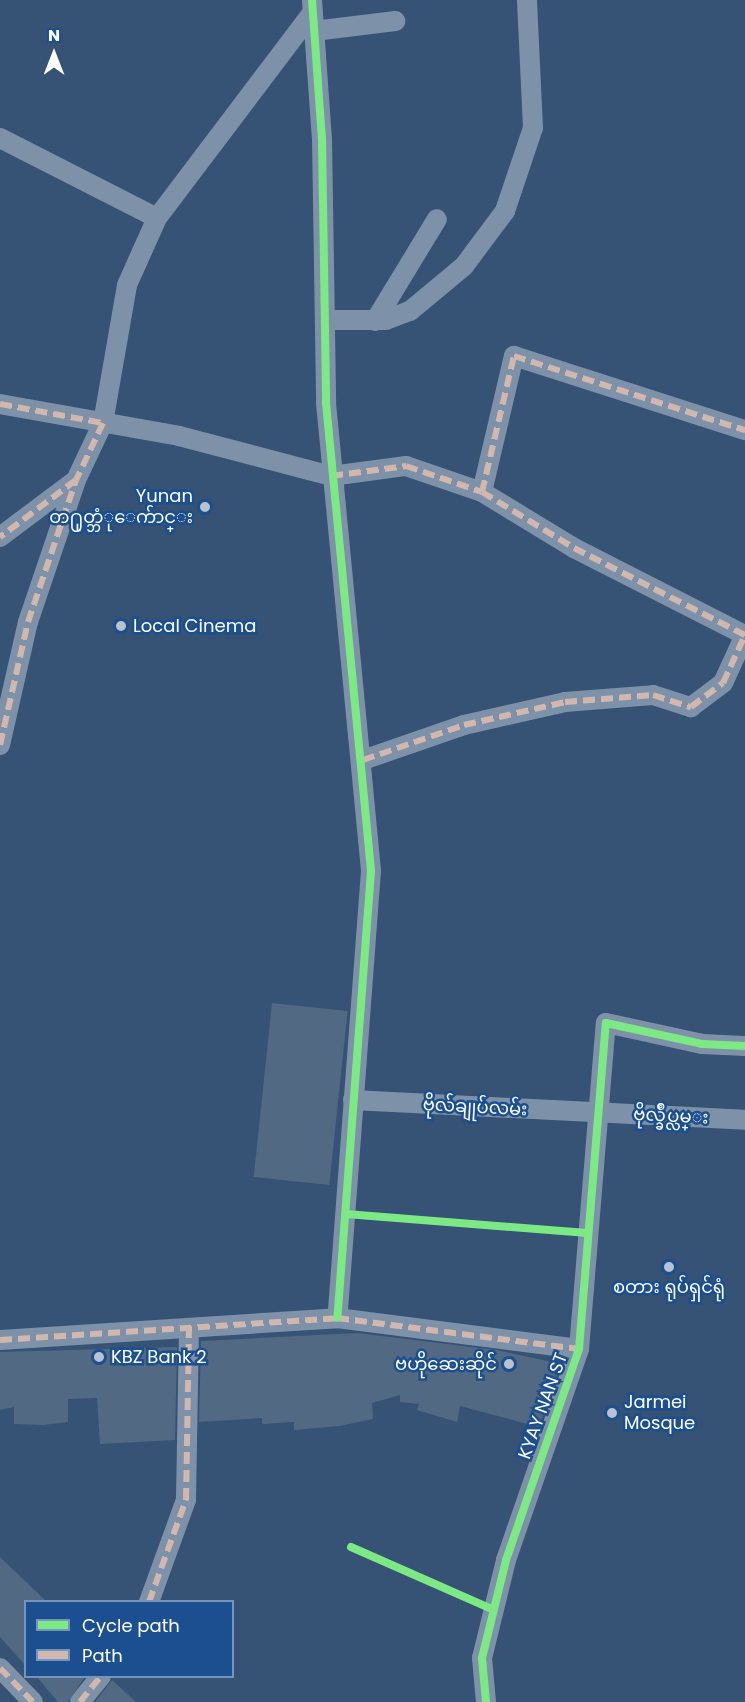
<!DOCTYPE html>
<meta charset="utf-8">
<style>
body{margin:0}
#map{position:relative;width:745px;height:1702px;overflow:hidden;background:#365274;font-family:Poppins,"Noto Sans Myanmar",sans-serif}
div>[style]{position:absolute}
.building>*{inset:0;background:#526984;transform-origin:0 0}
.minor>*{height:20px;margin:-10px;padding:0 10px;transform-origin:10px;border-radius:10px;background:#7d92a8}
.quiet>*{height:6px;margin-top:-3px;transform-origin:0;background:repeating-linear-gradient(90deg,#d1b7ad 0 12px,transparent 0 18px)}
.cycleway>*{height:8px;margin:-4px;padding:0 4px;transform-origin:4px;border-radius:4px;background:#7ce984}
.dots>*{width:16px;height:16px;translate:-50% -50%;box-sizing:border-box;border:3px solid #1b4f8f;border-radius:50%}
span{translate:-50% -50%;white-space:nowrap;text-align:center;line-height:1.15;-webkit-text-stroke:5px #1b4f8f;paint-order:stroke}
.poi-label{font-size:18px;color:#fff}
.right{translate:-100% -50%;text-align:right}
.left{translate:0 -50%;text-align:left}
.street-label{font-size:18px;color:#fff}
.legend{position:absolute;left:24px;top:1600px;width:210px;height:78px;box-sizing:border-box;background:#1b4f8f;border:2px solid #7695bc;margin:0;padding:8px 10px;list-style:none;font-size:18px;color:#fff}
.legend li{display:flex;align-items:center;gap:12px;height:30px}
.legend b{width:30px;border:2px solid #7695bc}
.north{position:absolute;left:24px;top:24px;width:60px;height:60px;-webkit-text-stroke:4px #1b4f8f;paint-order:stroke;rotate:0deg;font-size:16px;font-weight:700;line-height:24px;text-align:center;color:#fff}
.north::after{content:'';display:block;margin:auto;width:21px;height:27px;background:#fff;clip-path:polygon(50% 0,100% 100%,50% 72%,0 100%)}
</style>
<div id="map">
<div class="building">
<i style="left:272px;top:1003px;width:76px;height:175px;rotate:6deg"></i>
<i style="clip-path:polygon(357px 1333px,496px 1350px,561px 1364px,539px 1427px,460px 1406px,457px 1422px,417px 1410px,419px 1404px,400px 1402px,400px 1395px,372px 1403px,373px 1419px,340px 1426px,294px 1430px,294px 1422px,262px 1424px,262px 1418px,199px 1422px,201px 1341px)"></i>
<i style="clip-path:polygon(177px 1347px,175px 1440px,100px 1444px,97px 1398px,68px 1399px,68px 1422px,43px 1425px,14px 1424px,14px 1407px,0 1410px,0 1352px)"></i>
<i style="clip-path:polygon(0 1557px,47px 1602px,26px 1602px,26px 1666px,0 1637px)"></i>
<i style="clip-path:polygon(37px 1677px,85px 1677px,68px 1702px,58px 1702px)"></i>
<i style="clip-path:polygon(112px 1680px,136px 1702px,95px 1702px)"></i>
</div>
<div class="minor">
<i style="left:312px;top:0;width:138px;rotate:85.9deg"></i>
<i style="left:322px;top:138px;width:265px;rotate:89.1deg"></i>
<i style="left:326px;top:403px;width:470px;rotate:84.5deg"></i>
<i style="left:371px;top:871px;width:448px;rotate:94.3deg"></i>
<i style="left:314px;top:31px;width:82px;rotate:-7deg"></i>
<i style="left:0;top:138px;width:176px;rotate:27deg"></i>
<i style="left:325px;top:320px;width:61px"></i>
<i style="left:386px;top:320px;width:26px;rotate:-21deg"></i>
<i style="left:410px;top:311px;width:70px;rotate:-39.8deg"></i>
<i style="left:464px;top:266px;width:69px;rotate:-53.3deg"></i>
<i style="left:505px;top:211px;width:88px;rotate:-71.4deg"></i>
<i style="left:533px;top:128px;width:128px;rotate:-92.7deg"></i>
<i style="left:375px;top:321px;width:119px;rotate:-58.7deg"></i>
<i style="left:0;top:404px;width:182px;rotate:10.1deg"></i>
<i style="left:179px;top:436px;width:157px;rotate:14.7deg"></i>
<i style="left:331px;top:476px;width:76px;rotate:-7.6deg"></i>
<i style="left:406px;top:466px;width:80px;rotate:18.9deg"></i>
<i style="left:482px;top:492px;width:108px;rotate:31.3deg"></i>
<i style="left:574px;top:548px;width:192px;rotate:27deg"></i>
<i style="left:482px;top:492px;width:140px;rotate:-76.8deg"></i>
<i style="left:514px;top:356px;width:243px;rotate:17.8deg"></i>
<i style="left:0;top:537px;width:95px;rotate:-36.9deg"></i>
<i style="left:76px;top:480px;width:63px;rotate:-64.7deg"></i>
<i style="left:103px;top:423px;width:140px;rotate:-80.1deg"></i>
<i style="left:127px;top:285px;width:73px;rotate:-65.9deg"></i>
<i style="left:157px;top:218px;width:258px;rotate:-52.9deg"></i>
<i style="left:0;top:745px;width:126px;rotate:-77.2deg"></i>
<i style="left:28px;top:622px;width:150px;rotate:-71.3deg"></i>
<i style="left:363px;top:760px;width:107px;rotate:-19.1deg"></i>
<i style="left:464px;top:725px;width:104px;rotate:-12.8deg"></i>
<i style="left:565px;top:702px;width:88px;rotate:-4.5deg"></i>
<i style="left:653px;top:695px;width:40px;rotate:18deg"></i>
<i style="left:691px;top:707px;width:40px;rotate:-37deg"></i>
<i style="left:723px;top:683px;width:53px;rotate:-65.4deg"></i>
<i style="left:353px;top:1100px;width:393px;rotate:2.9deg"></i>
<i style="left:0;top:1340px;width:338px;rotate:-3.7deg"></i>
<i style="left:337px;top:1318px;width:244px;rotate:7.3deg"></i>
<i style="left:149px;top:1602px;width:109px;rotate:-70.1deg"></i>
<i style="left:186px;top:1500px;width:172px;rotate:-89deg"></i>
<i style="left:0;top:1668px;width:47px;rotate:45.9deg"></i>
<i style="left:80px;top:1702px;width:33px;rotate:-51deg"></i>
<i style="left:486px;top:1702px;width:44px;rotate:-95.2deg"></i>
<i style="left:482px;top:1658px;width:101px;rotate:-76.2deg"></i>
<i style="left:506px;top:1560px;width:223px;rotate:-70.9deg"></i>
<i style="left:579px;top:1349px;width:327px;rotate:-85.3deg"></i>
<i style="left:606px;top:1023px;width:98px;rotate:12.3deg"></i>
<i style="left:702px;top:1044px;width:43px;rotate:2.7deg"></i>
</div>
<div class="quiet">
<i style="left:0;top:404px;width:105px;rotate:10.5deg"></i>
<i style="left:103px;top:423px;width:63px;rotate:115.3deg"></i>
<i style="left:76px;top:480px;width:95px;rotate:143.1deg"></i>
<i style="left:331px;top:476px;width:76px;rotate:-7.6deg"></i>
<i style="left:406px;top:466px;width:80px;rotate:18.9deg"></i>
<i style="left:482px;top:492px;width:108px;rotate:31.3deg"></i>
<i style="left:574px;top:548px;width:192px;rotate:27deg"></i>
<i style="left:482px;top:492px;width:140px;rotate:-76.8deg"></i>
<i style="left:514px;top:356px;width:243px;rotate:17.8deg"></i>
<i style="left:0;top:745px;width:126px;rotate:-77.2deg"></i>
<i style="left:28px;top:622px;width:150px;rotate:-71.3deg"></i>
<i style="left:363px;top:760px;width:107px;rotate:-19.1deg"></i>
<i style="left:464px;top:725px;width:104px;rotate:-12.8deg"></i>
<i style="left:565px;top:702px;width:88px;rotate:-4.5deg"></i>
<i style="left:653px;top:695px;width:40px;rotate:18deg"></i>
<i style="left:691px;top:707px;width:40px;rotate:-37deg"></i>
<i style="left:723px;top:683px;width:53px;rotate:-65.4deg"></i>
<i style="left:0;top:1340px;width:338px;rotate:-3.7deg"></i>
<i style="left:337px;top:1318px;width:244px;rotate:7.3deg"></i>
<i style="left:149px;top:1602px;width:109px;rotate:-70.1deg"></i>
<i style="left:186px;top:1500px;width:172px;rotate:-89deg"></i>
<i style="left:0;top:1668px;width:47px;rotate:45.9deg"></i>
<i style="left:80px;top:1702px;width:33px;rotate:-51deg"></i>
</div>
<div class="cycleway">
<i style="left:312px;top:0;width:138px;rotate:85.9deg"></i>
<i style="left:322px;top:138px;width:265px;rotate:89.1deg"></i>
<i style="left:326px;top:403px;width:470px;rotate:84.5deg"></i>
<i style="left:371px;top:871px;width:448px;rotate:94.3deg"></i>
<i style="left:346px;top:1214px;width:242px;rotate:4.5deg"></i>
<i style="left:351px;top:1547px;width:156px;rotate:23.8deg"></i>
<i style="left:486px;top:1702px;width:44px;rotate:-95.2deg"></i>
<i style="left:482px;top:1658px;width:101px;rotate:-76.2deg"></i>
<i style="left:506px;top:1560px;width:223px;rotate:-70.9deg"></i>
<i style="left:579px;top:1349px;width:327px;rotate:-85.3deg"></i>
<i style="left:606px;top:1023px;width:98px;rotate:12.3deg"></i>
<i style="left:702px;top:1044px;width:43px;rotate:2.7deg"></i>
</div>
<div class="dots">
<i style="left:205px;top:507px;background:#b9c2ce"></i>
<i style="left:121px;top:626px;background:#b9c2ce"></i>
<i style="left:669px;top:1267px;background:#b9c2ce"></i>
<i style="left:99px;top:1357px;background:#b9c2ce"></i>
<i style="left:509px;top:1364px;background:#b9c2ce"></i>
<i style="left:612px;top:1413px;background:#b9c2ce"></i>
</div>
<div class="poi-label">
<span class="right" style="left:193px;top:507px">Yunan<br>တ႐ုတ္ဘံုေက်ာင္း</span>
<span class="left" style="left:133px;top:626px">Local Cinema</span>
<span style="left:669px;top:1287px">စတား ရုပ်ရှင်ရုံ</span>
<span class="left" style="left:111px;top:1357px">KBZ Bank 2</span>
<span class="right" style="left:497px;top:1364px">ဗဟိုဆေးဆိုင်</span>
<span class="left" style="left:624px;top:1413px">Jarmei<br>Mosque</span>
</div>
<div class="street-label">
<span style="left:475px;top:1107px;rotate:3deg">ဗိုလ်ချုပ်လမ်း</span>
<span style="left:671px;top:1116px;rotate:3deg">ဗိုလ္ခ်ဳပ္လမ္း</span>
<span style="left:543px;top:1406px;rotate:-70deg">KYAY NAN ST</span>
</div>
<ul class="legend">
<li><b style="height:8px;background:#7ce984"></b>Cycle path</li>
<li><b style="height:8px;background:#d1b7ad"></b>Path</li>
</ul>
<div class="north">N</div>
</div>
